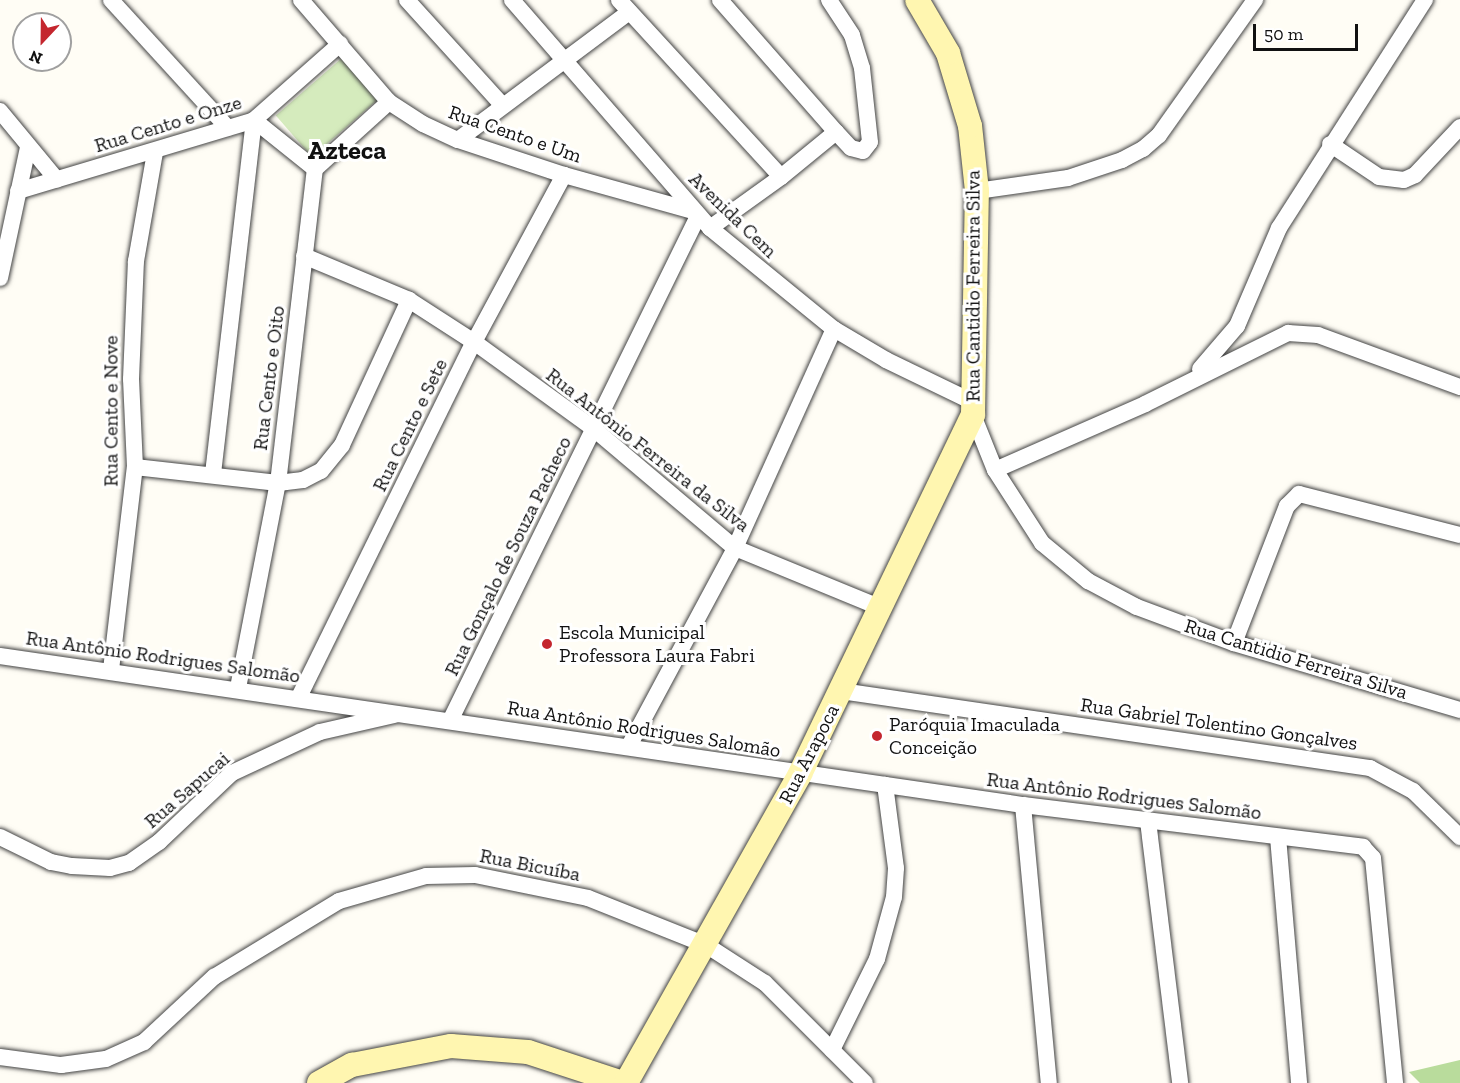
<!DOCTYPE html>
<meta charset="utf-8">
<style>
body{margin:0}
#map{position:relative;width:1460px;height:1083px;overflow:hidden;background:#fffdf5;font-family:"Zilla Slab",serif}
div>[style]{position:absolute}
.green>*{inset:0;background:#d5ebbd;transform-origin:0 0}
.forest>*{inset:0;background:#b9dc9c}
.roads{filter:drop-shadow(0 0 2px #444) drop-shadow(0 0 2px #444)}
.street>*{height:16px;margin:-8px;padding:0 8px;transform-origin:8px;border-radius:8px;background:#fff}
.secondary>*{height:24px;margin:-12px;padding:0 12px;transform-origin:12px;border-radius:12px;background:#fff6b0}
.dots>*{width:16px;height:16px;translate:-50% -50%;box-sizing:border-box;border:3px solid #fff;border-radius:50%}
span{translate:-50% -50%;white-space:nowrap;text-align:center;line-height:1.15;-webkit-text-stroke:6px #fff;paint-order:stroke}
.street-label{font-size:20px;color:#111}
.poi-label{font-size:20px;color:#111}
.left{translate:0 -50%;text-align:left}
.district-label{font-size:26px;color:#111;font-weight:700}
.north{position:absolute;left:12px;top:12px;width:60px;height:60px;box-sizing:border-box;background:#fff;border:2px solid #a0a0a0;border-radius:50%;rotate:202deg;font-size:16px;font-weight:700;line-height:24px;text-align:center;color:#111}
.north::after{content:'';display:block;margin:auto;width:21px;height:27px;background:#c4262e;clip-path:polygon(50% 0,100% 100%,50% 72%,0 100%)}
.scale{position:absolute;left:1253px;top:24px;width:105px;height:27px;box-sizing:border-box;border:3px solid #111;border-top:0;padding-left:8px;font-size:18px;line-height:21px;white-space:nowrap;color:#111;-webkit-text-stroke:4px #fff;paint-order:stroke}
</style>
<div id="map">
<div class="green">
<i style="left:343px;top:57px;width:55px;height:89px;rotate:49deg"></i>
</div>
<div class="forest">
<i style="clip-path:polygon(1460px 1060px,1460px 1083px,1420px 1083px,1409px 1072px)"></i>
</div>
<div class="roads">
<div class="street">
<i style="left:111px;top:0;width:173px;rotate:47.6deg"></i>
<i style="left:301px;top:0;width:135px;rotate:49.2deg"></i>
<i style="left:389px;top:102px;width:40px;rotate:32.9deg"></i>
<i style="left:423px;top:124px;width:38px;rotate:25deg"></i>
<i style="left:458px;top:140px;width:112px;rotate:18.3deg"></i>
<i style="left:564px;top:175px;width:134px;rotate:15.6deg"></i>
<i style="left:407px;top:0;width:143px;rotate:47.8deg"></i>
<i style="left:512px;top:0;width:302px;rotate:49deg"></i>
<i style="left:710px;top:228px;width:160px;rotate:39.2deg"></i>
<i style="left:834px;top:329px;width:61px;rotate:30.8deg"></i>
<i style="left:886px;top:360px;width:97px;rotate:25.8deg"></i>
<i style="left:619px;top:0;width:240px;rotate:47.5deg"></i>
<i style="left:720px;top:0;width:176px;rotate:48.7deg"></i>
<i style="left:836px;top:132px;width:22px;rotate:47deg"></i>
<i style="left:851px;top:148px;width:12px;rotate:14deg"></i>
<i style="left:863px;top:151px;width:11px;rotate:-52deg"></i>
<i style="left:870px;top:142px;width:74px;rotate:-96.2deg"></i>
<i style="left:862px;top:68px;width:34px;rotate:-107deg"></i>
<i style="left:852px;top:35px;width:42px;rotate:-123.3deg"></i>
<i style="left:0;top:111px;width:89px;rotate:50.4deg"></i>
<i style="left:254px;top:120px;width:78px;rotate:38.8deg"></i>
<i style="left:458px;top:140px;width:214px;rotate:-36.8deg"></i>
<i style="left:1330px;top:144px;width:59px;rotate:34deg"></i>
<i style="left:1379px;top:177px;width:25px;rotate:7deg"></i>
<i style="left:1404px;top:180px;width:12px;rotate:-24deg"></i>
<i style="left:1415px;top:175px;width:66px;rotate:-46.8deg"></i>
<i style="left:18px;top:191px;width:246px;rotate:-16.7deg"></i>
<i style="left:254px;top:120px;width:115px;rotate:-41.5deg"></i>
<i style="left:977px;top:191px;width:92px;rotate:-8.1deg"></i>
<i style="left:1068px;top:178px;width:57px;rotate:-18.4deg"></i>
<i style="left:1122px;top:160px;width:24px;rotate:-28deg"></i>
<i style="left:1143px;top:149px;width:21px;rotate:-41deg"></i>
<i style="left:1159px;top:135px;width:166px;rotate:-54.6deg"></i>
<i style="left:710px;top:228px;width:87px;rotate:-35.7deg"></i>
<i style="left:781px;top:177px;width:71px;rotate:-39.3deg"></i>
<i style="left:304px;top:256px;width:114px;rotate:22.7deg"></i>
<i style="left:409px;top:300px;width:77px;rotate:32.9deg"></i>
<i style="left:474px;top:342px;width:148px;rotate:35.9deg"></i>
<i style="left:594px;top:429px;width:185px;rotate:40.2deg"></i>
<i style="left:735px;top:548px;width:158px;rotate:22.3deg"></i>
<i style="left:0;top:278px;width:134px;rotate:-77.9deg"></i>
<i style="left:1200px;top:369px;width:57px;rotate:-49.3deg"></i>
<i style="left:1237px;top:326px;width:107px;rotate:-66.8deg"></i>
<i style="left:1279px;top:228px;width:271px;rotate:-57.4deg"></i>
<i style="left:973px;top:415px;width:59px;rotate:68.2deg"></i>
<i style="left:995px;top:470px;width:87px;rotate:57.2deg"></i>
<i style="left:1042px;top:543px;width:60px;rotate:39.6deg"></i>
<i style="left:1088px;top:581px;width:55px;rotate:28deg"></i>
<i style="left:1137px;top:607px;width:103px;rotate:20.4deg"></i>
<i style="left:1234px;top:643px;width:236px;rotate:16.5deg"></i>
<i style="left:135px;top:467px;width:144px;rotate:6.4deg"></i>
<i style="left:278px;top:483px;width:25px;rotate:-7deg"></i>
<i style="left:303px;top:480px;width:20px;rotate:-27deg"></i>
<i style="left:321px;top:471px;width:33px;rotate:-51deg"></i>
<i style="left:342px;top:445px;width:160px;rotate:-65.2deg"></i>
<i style="left:995px;top:470px;width:164px;rotate:-23.7deg"></i>
<i style="left:1145px;top:404px;width:160px;rotate:-26.4deg"></i>
<i style="left:1288px;top:333px;width:30px;rotate:4deg"></i>
<i style="left:1318px;top:335px;width:151px;rotate:20.1deg"></i>
<i style="left:213px;top:474px;width:356px;rotate:-83.4deg"></i>
<i style="left:1234px;top:643px;width:147px;rotate:-68.9deg"></i>
<i style="left:1287px;top:506px;width:17px;rotate:-45deg"></i>
<i style="left:1299px;top:494px;width:166px;rotate:14.3deg"></i>
<i style="left:0;top:656px;width:1034px;rotate:8.29deg"></i>
<i style="left:1023px;top:805px;width:343px;rotate:7deg"></i>
<i style="left:1363px;top:847px;width:15px;rotate:48deg"></i>
<i style="left:1373px;top:858px;width:226px;rotate:84.4deg"></i>
<i style="left:111px;top:670px;width:204px;rotate:-83.3deg"></i>
<i style="left:135px;top:467px;width:88px;rotate:-92.6deg"></i>
<i style="left:131px;top:379px;width:118px;rotate:-87.6deg"></i>
<i style="left:136px;top:261px;width:111px;rotate:-80.1deg"></i>
<i style="left:238px;top:688px;width:209px;rotate:-79deg"></i>
<i style="left:278px;top:483px;width:316px;rotate:-83.3deg"></i>
<i style="left:315px;top:169px;width:100px;rotate:-42.2deg"></i>
<i style="left:841px;top:691px;width:535px;rotate:8.28deg"></i>
<i style="left:1370px;top:768px;width:49px;rotate:28.1deg"></i>
<i style="left:1413px;top:791px;width:66px;rotate:44.4deg"></i>
<i style="left:299px;top:697px;width:396px;rotate:-63.8deg"></i>
<i style="left:474px;top:342px;width:190px;rotate:-61.7deg"></i>
<i style="left:450px;top:721px;width:563px;rotate:-63.84deg"></i>
<i style="left:629px;top:746px;width:225px;rotate:-61.8deg"></i>
<i style="left:735px;top:548px;width:240px;rotate:-65.7deg"></i>
<i style="left:1023px;top:805px;width:279px;rotate:84.7deg"></i>
<i style="left:1148px;top:821px;width:264px;rotate:83deg"></i>
<i style="left:0;top:837px;width:57px;rotate:26.1deg"></i>
<i style="left:51px;top:862px;width:21px;rotate:11deg"></i>
<i style="left:72px;top:866px;width:38px;rotate:3deg"></i>
<i style="left:110px;top:868px;width:20px;rotate:-15deg"></i>
<i style="left:129px;top:863px;width:37px;rotate:-35deg"></i>
<i style="left:159px;top:842px;width:100px;rotate:-43.4deg"></i>
<i style="left:232px;top:773px;width:97px;rotate:-25deg"></i>
<i style="left:320px;top:732px;width:76px;rotate:-12.9deg"></i>
<i style="left:1278px;top:837px;width:247px;rotate:85.1deg"></i>
<i style="left:832px;top:1050px;width:102px;rotate:-63.7deg"></i>
<i style="left:877px;top:959px;width:64px;rotate:-74.7deg"></i>
<i style="left:894px;top:897px;width:29px;rotate:-86deg"></i>
<i style="left:896px;top:868px;width:84px;rotate:-97.5deg"></i>
<i style="left:0;top:1057px;width:62px;rotate:7.5deg"></i>
<i style="left:61px;top:1065px;width:45px;rotate:-7.6deg"></i>
<i style="left:106px;top:1059px;width:42px;rotate:-24.1deg"></i>
<i style="left:144px;top:1042px;width:96px;rotate:-42.9deg"></i>
<i style="left:214px;top:977px;width:146px;rotate:-31.3deg"></i>
<i style="left:339px;top:901px;width:91px;rotate:-16deg"></i>
<i style="left:426px;top:876px;width:49px;rotate:-1.2deg"></i>
<i style="left:475px;top:875px;width:115px;rotate:11.5deg"></i>
<i style="left:588px;top:898px;width:127px;rotate:21.7deg"></i>
<i style="left:706px;top:945px;width:70px;rotate:32.8deg"></i>
<i style="left:765px;top:983px;width:141px;rotate:45deg"></i>
</div>
<div class="secondary">
<i style="left:319px;top:1083px;width:38px;rotate:-29deg"></i>
<i style="left:352px;top:1065px;width:101px;rotate:-10.9deg"></i>
<i style="left:451px;top:1046px;width:77px;rotate:4.5deg"></i>
<i style="left:528px;top:1052px;width:100px;rotate:18.1deg"></i>
<i style="left:626px;top:1083px;width:355px;rotate:-60.6deg"></i>
<i style="left:800px;top:774px;width:399px;rotate:-64.3deg"></i>
<i style="left:973px;top:415px;width:224px;rotate:-89deg"></i>
<i style="left:977px;top:191px;width:65px;rotate:-96.1deg"></i>
<i style="left:970px;top:126px;width:76px;rotate:-106.8deg"></i>
<i style="left:948px;top:53px;width:61px;rotate:-120.3deg"></i>
</div>
</div>
<div class="dots">
<i style="left:547px;top:644px;background:#c4262e"></i>
<i style="left:877px;top:736px;background:#c4262e"></i>
</div>
<div class="street-label">
<span style="left:168px;top:124px;rotate:-17deg">Rua Cento e Onze</span>
<span style="left:515px;top:134px;rotate:19deg">Rua Cento e Um</span>
<span style="left:733px;top:215px;rotate:44deg">Avenida Cem</span>
<span style="left:973px;top:286px;rotate:-90deg">Rua Cantidio Ferreira Silva</span>
<span style="left:269px;top:378px;rotate:-83deg">Rua Cento e Oito</span>
<span style="left:111px;top:411px;rotate:-90deg">Rua Cento e Nove</span>
<span style="left:410px;top:425px;rotate:-64deg">Rua Cento e Sete</span>
<span style="left:648px;top:450px;rotate:38deg">Rua Antônio Ferreira da Silva</span>
<span style="left:508px;top:556px;rotate:-64deg">Rua Gonçalo de Souza Pacheco</span>
<span style="left:163px;top:657px;rotate:8deg">Rua Antônio Rodrigues Salomão</span>
<span style="left:1296px;top:659px;rotate:17deg">Rua Cantidio Ferreira Silva</span>
<span style="left:1219px;top:724px;rotate:8deg">Rua Gabriel Tolentino Gonçalves</span>
<span style="left:644px;top:729px;rotate:9deg">Rua Antônio Rodrigues Salomão</span>
<span style="left:809px;top:754px;rotate:-63deg">Rua Arapoca</span>
<span style="left:187px;top:790px;rotate:-41deg">Rua Sapucai</span>
<span style="left:1124px;top:796px;rotate:7deg">Rua Antônio Rodrigues Salomão</span>
<span style="left:530px;top:865px;rotate:11deg">Rua Bicuíba</span>
</div>
<div class="poi-label">
<span class="left" style="left:559px;top:644px">Escola Municipal<br>Professora Laura Fabri</span>
<span class="left" style="left:889px;top:736px">Paróquia Imaculada<br>Conceição</span>
</div>
<div class="district-label">
<span style="left:347px;top:151px">Azteca</span>
</div>
<div class="north">N</div>
<div class="scale">50 m</div>
</div>
